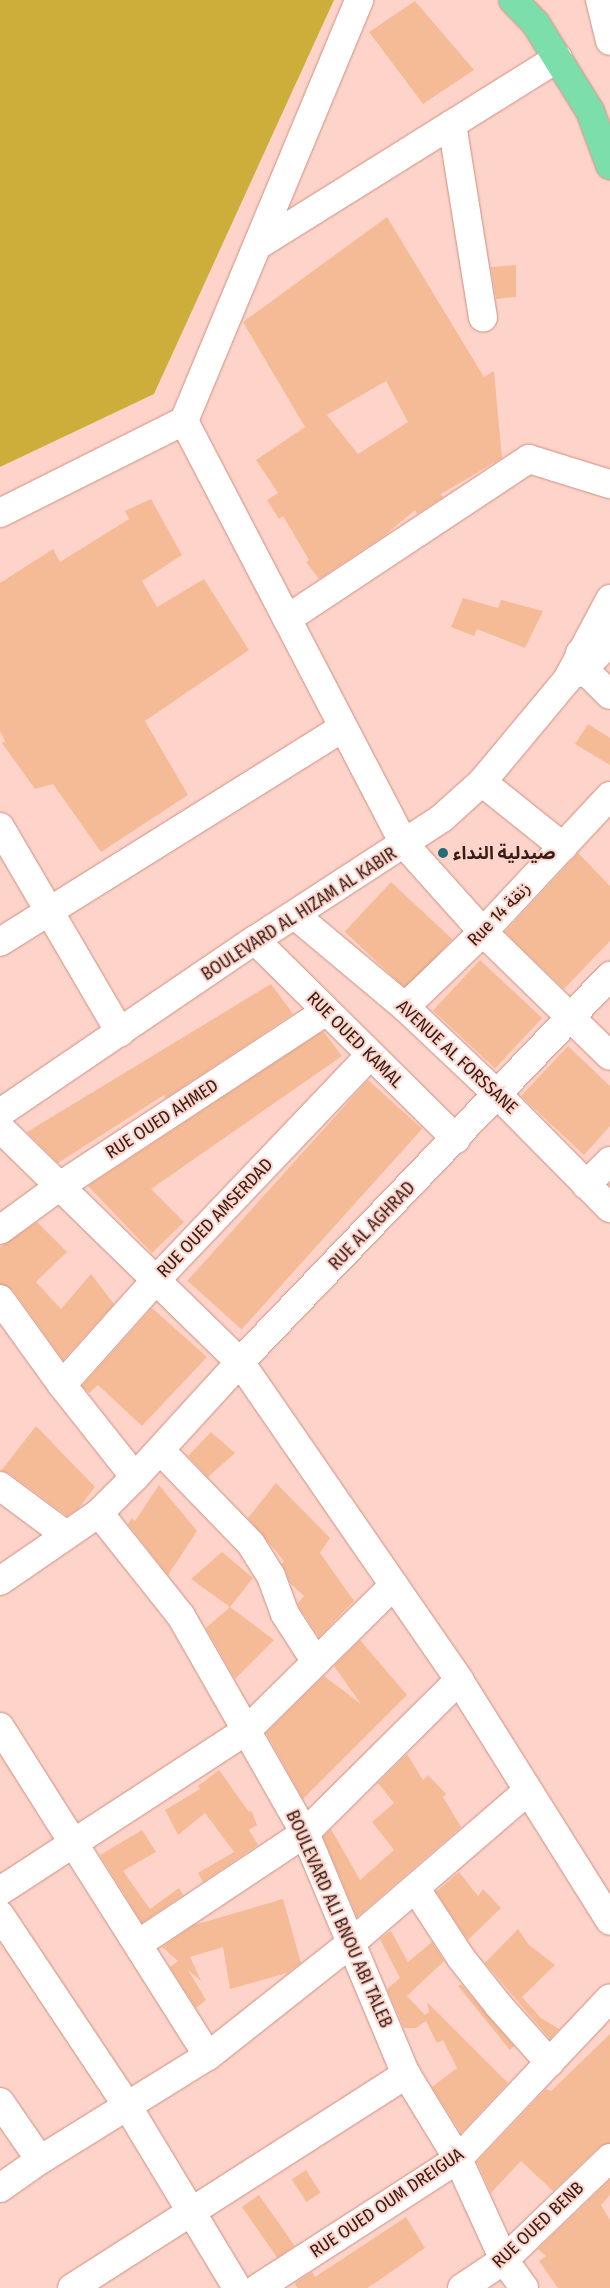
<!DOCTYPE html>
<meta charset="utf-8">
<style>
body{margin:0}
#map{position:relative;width:610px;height:2288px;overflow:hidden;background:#fed4ca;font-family:"Fira Sans Condensed","Noto Sans Arabic",sans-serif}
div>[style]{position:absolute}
.green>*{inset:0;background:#ceae3a}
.building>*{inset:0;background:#f5bb96;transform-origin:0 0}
.roads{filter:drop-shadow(0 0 1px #cf8e7f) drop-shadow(0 0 1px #cf8e7f)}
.minor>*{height:28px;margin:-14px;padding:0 14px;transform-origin:14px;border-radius:14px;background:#fff}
.major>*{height:28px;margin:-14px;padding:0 14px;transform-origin:14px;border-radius:14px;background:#7cdfab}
.dots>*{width:14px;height:14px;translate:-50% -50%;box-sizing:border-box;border:2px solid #fed4ca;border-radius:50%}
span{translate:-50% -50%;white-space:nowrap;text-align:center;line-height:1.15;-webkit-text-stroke:4px #fed4ca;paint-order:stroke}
.poi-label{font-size:18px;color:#351c16;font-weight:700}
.left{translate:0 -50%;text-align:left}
.street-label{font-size:18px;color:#351c16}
</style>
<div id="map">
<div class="green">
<i style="clip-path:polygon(0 0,334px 0,154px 394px,0 467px)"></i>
</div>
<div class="building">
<i style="clip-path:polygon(415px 1px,474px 70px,423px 104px,369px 32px)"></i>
<i style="clip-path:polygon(evenodd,387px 217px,484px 377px,494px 371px,502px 458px,441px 494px,443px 497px,417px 514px,415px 510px,384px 536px,319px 579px,306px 562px,309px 560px,283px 516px,279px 519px,267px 500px,278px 493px,256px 460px,305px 427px,243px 322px,387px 217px,386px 381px,408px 422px,358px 454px,327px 415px,386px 381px)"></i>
<i style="clip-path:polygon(516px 265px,516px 297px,496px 299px,491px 267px)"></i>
<i style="clip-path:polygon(151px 499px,182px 555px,142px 581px,157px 607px,204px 579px,249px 650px,145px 721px,188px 795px,101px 852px,53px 784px,35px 789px,2px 743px,5px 741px,0 731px,0 583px,53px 549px,60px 562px,129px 519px,125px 511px)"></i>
<i style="clip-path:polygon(463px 598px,498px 608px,501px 600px,543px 611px,525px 648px,477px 629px,474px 636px,451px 627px)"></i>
<i style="clip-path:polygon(588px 724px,610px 738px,610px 765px,575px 744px)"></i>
<i style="clip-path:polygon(578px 853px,610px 886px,610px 941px,564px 989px,505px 932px)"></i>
<i style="left:391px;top:882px;width:84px;height:68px;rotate:43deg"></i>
<i style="left:480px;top:960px;width:85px;height:69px;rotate:43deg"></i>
<i style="clip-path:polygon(271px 984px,293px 1014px,166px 1098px,164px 1095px,58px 1163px,27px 1132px)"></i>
<i style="clip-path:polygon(323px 1031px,342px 1056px,151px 1189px,184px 1222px,152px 1253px,88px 1186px)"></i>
<i style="clip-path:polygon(568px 1046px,610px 1086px,610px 1126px,584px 1155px,521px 1096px)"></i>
<i style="left:368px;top:1080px;width:73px;height:270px;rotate:42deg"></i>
<i style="clip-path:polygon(37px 1222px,67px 1252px,36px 1282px,61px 1309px,91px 1274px,114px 1304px,63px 1360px,13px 1290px,0 1284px,0 1247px)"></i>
<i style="clip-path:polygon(152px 1308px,207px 1357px,142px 1426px,98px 1385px,89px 1393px,82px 1386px)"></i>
<i style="clip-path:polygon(36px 1426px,95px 1487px,78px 1509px,67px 1516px,9px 1473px,1px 1471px)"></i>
<i style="clip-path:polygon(211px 1432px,235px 1453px,208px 1477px,188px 1456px)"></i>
<i style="clip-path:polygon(276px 1483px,330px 1538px,320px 1553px,354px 1601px,319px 1637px,299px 1607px,298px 1603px,304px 1596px,291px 1584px,282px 1564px,284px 1561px,248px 1518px)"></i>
<i style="clip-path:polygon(159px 1485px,197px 1531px,168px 1575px,128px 1524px,132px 1518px,135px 1521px)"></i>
<i style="clip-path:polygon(222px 1552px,253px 1578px,230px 1607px,191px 1579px)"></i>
<i style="clip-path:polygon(230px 1607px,274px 1640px,235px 1679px,206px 1628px)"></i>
<i style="clip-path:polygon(360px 1640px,407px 1695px,303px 1799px,266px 1733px,324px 1676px,361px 1704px,334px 1666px)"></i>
<i style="clip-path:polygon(407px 1754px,423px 1780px,428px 1775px,446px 1794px,443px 1797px,461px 1827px,357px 1917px,323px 1837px,331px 1829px,360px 1880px,394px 1850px,372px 1822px,394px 1803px,378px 1783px)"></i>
<i style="clip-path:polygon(219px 1770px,249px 1812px,251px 1810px,257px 1825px,249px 1830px,258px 1845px,203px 1882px,198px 1873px,234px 1852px,205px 1813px,178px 1835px,165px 1810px,200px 1789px,198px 1786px)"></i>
<i style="clip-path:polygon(142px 1830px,156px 1852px,123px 1871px,150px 1909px,179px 1888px,183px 1895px,142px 1923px,100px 1855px)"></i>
<i style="clip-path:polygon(459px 1872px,478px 1896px,483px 1889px,501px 1908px,468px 1940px,436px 1892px)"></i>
<i style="clip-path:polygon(283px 1899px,301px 1963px,287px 1973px,230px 1989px,223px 1947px,190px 1957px,201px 1981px,188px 1970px,206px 2000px,196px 2008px,170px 1967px,178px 1961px,162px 1947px,194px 1925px)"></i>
<i style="clip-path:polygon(518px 1929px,529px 1945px,555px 1965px,522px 1997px,541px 2018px,559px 2029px,550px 2039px,485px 1963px)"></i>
<i style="clip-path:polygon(391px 1931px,408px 1962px,432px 1942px,444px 1961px,407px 1996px,425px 2015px,429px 2012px,427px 2002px,508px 2083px,461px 2133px,432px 2087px,457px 2068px,443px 2040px,437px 2043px,426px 2021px,416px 2028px,404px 2028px,387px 1989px,400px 1978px,380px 1939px)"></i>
<i style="clip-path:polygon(461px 1984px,514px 2046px,510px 2050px,458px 1986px)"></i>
<i style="clip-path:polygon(610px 2034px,610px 2143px,599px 2147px,553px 2191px,521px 2161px,491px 2193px,477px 2162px,546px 2089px,551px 2091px)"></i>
<i style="left:306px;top:2170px;width:27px;height:17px;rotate:57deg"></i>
<i style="clip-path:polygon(610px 2180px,610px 2195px,601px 2205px,610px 2220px,610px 2288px,558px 2288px,539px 2261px,546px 2256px,538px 2249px)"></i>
<i style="left:259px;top:2195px;width:62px;height:21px;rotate:55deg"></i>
<i style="clip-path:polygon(406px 2217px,425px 2248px,378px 2281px,367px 2288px,297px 2288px,295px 2283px,312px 2272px,315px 2277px)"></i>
</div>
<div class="roads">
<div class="minor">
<i style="left:600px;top:0;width:42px;rotate:76.3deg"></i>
<i style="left:452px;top:124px;width:196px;rotate:80.9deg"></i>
<i style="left:257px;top:246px;width:355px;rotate:-32deg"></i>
<i style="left:184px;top:421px;width:478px;rotate:62.5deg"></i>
<i style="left:405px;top:845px;width:117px;rotate:48.1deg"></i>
<i style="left:483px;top:932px;width:177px;rotate:44.3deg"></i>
<i style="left:0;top:513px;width:206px;rotate:-26.6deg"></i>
<i style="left:184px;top:421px;width:456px;rotate:-67.4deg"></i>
<i style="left:287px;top:619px;width:290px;rotate:-33.5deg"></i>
<i style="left:529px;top:459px;width:85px;rotate:17.2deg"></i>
<i style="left:580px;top:653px;width:18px;rotate:74deg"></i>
<i style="left:585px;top:670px;width:35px;rotate:45deg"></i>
<i style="left:579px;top:673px;width:44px;rotate:-45deg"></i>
<i style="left:482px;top:782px;width:104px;rotate:38.7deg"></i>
<i style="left:0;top:827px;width:238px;rotate:59.7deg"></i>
<i style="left:296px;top:916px;width:142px;rotate:39.9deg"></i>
<i style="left:405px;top:1007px;width:125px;rotate:43.4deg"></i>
<i style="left:496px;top:1093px;width:162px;rotate:45.3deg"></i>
<i style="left:255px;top:940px;width:283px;rotate:44.7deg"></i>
<i style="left:0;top:942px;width:404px;rotate:-32deg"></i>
<i style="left:405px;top:1007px;width:108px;rotate:-43.9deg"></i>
<i style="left:483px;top:932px;width:186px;rotate:-47deg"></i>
<i style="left:0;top:1113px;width:308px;rotate:-34.2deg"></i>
<i style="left:255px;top:940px;width:223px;rotate:-33.1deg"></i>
<i style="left:442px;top:818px;width:54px;rotate:-42deg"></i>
<i style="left:482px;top:782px;width:133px;rotate:-50.2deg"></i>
<i style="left:567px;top:680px;width:92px;rotate:-62deg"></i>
<i style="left:0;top:1128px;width:335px;rotate:44.3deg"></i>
<i style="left:240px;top:1362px;width:386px;rotate:55.4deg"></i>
<i style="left:459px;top:1680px;width:284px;rotate:57.9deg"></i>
<i style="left:586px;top:1185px;width:34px;rotate:-45deg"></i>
<i style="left:0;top:1230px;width:74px;rotate:-36.3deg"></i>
<i style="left:60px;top:1186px;width:318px;rotate:-33.3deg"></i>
<i style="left:0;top:1299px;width:106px;rotate:54.2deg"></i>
<i style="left:62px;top:1385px;width:117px;rotate:51.6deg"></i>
<i style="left:62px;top:1385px;width:141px;rotate:-48.2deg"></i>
<i style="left:156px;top:1280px;width:311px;rotate:-46.4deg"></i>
<i style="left:160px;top:1450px;width:131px;rotate:45.9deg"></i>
<i style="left:251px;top:1544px;width:38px;rotate:58deg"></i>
<i style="left:271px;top:1576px;width:40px;rotate:69.8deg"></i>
<i style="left:285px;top:1614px;width:57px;rotate:57.1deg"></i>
<i style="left:0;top:1486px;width:82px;rotate:36.6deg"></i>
<i style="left:99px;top:1513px;width:132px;rotate:51.5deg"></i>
<i style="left:181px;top:1616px;width:250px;rotate:60.3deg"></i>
<i style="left:305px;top:1833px;width:261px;rotate:67.3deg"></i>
<i style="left:406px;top:2074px;width:100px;rotate:58.5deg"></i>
<i style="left:458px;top:2159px;width:111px;rotate:65.5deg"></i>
<i style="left:504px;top:2260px;width:34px;rotate:54deg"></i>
<i style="left:0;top:1581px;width:120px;rotate:-34.5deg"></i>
<i style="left:99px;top:1513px;width:51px;rotate:-45deg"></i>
<i style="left:135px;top:1477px;width:156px;rotate:-47.6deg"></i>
<i style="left:240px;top:1362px;width:535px;rotate:-46.21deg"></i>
<i style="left:0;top:1727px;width:389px;rotate:57.7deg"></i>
<i style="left:416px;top:1889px;width:82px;rotate:56.9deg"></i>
<i style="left:461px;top:1958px;width:61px;rotate:51.6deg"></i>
<i style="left:499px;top:2006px;width:76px;rotate:48.2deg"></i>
<i style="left:0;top:1891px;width:295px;rotate:-33.1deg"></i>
<i style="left:247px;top:1730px;width:206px;rotate:-44.6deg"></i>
<i style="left:0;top:1915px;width:231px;rotate:56.3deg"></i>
<i style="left:128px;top:2107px;width:211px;rotate:58.9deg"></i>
<i style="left:138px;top:1944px;width:201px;rotate:-33.6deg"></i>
<i style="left:305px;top:1833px;width:217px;rotate:-44.8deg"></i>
<i style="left:0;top:2102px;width:70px;rotate:55.4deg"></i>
<i style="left:0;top:2188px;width:49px;rotate:-35deg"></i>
<i style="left:40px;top:2160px;width:198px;rotate:-31.8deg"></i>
<i style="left:208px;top:2056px;width:182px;rotate:-38.3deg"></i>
<i style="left:351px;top:1943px;width:233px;rotate:-40.7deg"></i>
<i style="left:72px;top:2288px;width:397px;rotate:-32.6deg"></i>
<i style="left:258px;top:2288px;width:238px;rotate:-32.8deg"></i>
<i style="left:458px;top:2159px;width:221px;rotate:-46.6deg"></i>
<i style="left:462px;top:2288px;width:50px;rotate:-33.7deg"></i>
<i style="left:504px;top:2260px;width:147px;rotate:-43.9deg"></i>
</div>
<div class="major">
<i style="left:513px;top:0;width:33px;rotate:46deg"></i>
<i style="left:536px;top:24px;width:102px;rotate:58.2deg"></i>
<i style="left:590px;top:111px;width:58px;rotate:69.7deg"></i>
</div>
</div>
<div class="dots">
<i style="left:443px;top:853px;background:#256c7a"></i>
</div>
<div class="poi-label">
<span class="left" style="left:453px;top:853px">صيدلية النداء</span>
</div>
<div class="street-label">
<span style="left:299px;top:914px;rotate:-33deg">BOULEVARD AL HIZAM AL KABIR</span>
<span style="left:499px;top:914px;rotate:-46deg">Rue 14 زنقة</span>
<span style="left:355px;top:1040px;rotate:45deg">RUE OUED KAMAL</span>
<span style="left:457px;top:1057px;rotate:43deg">AVENUE AL FORSSANE</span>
<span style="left:162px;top:1119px;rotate:-33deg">RUE OUED AHMED</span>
<span style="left:215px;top:1218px;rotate:-46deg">RUE OUED AMSERDAD</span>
<span style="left:372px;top:1226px;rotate:-46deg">RUE AL AGHRAD</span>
<span style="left:339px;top:1919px;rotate:66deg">BOULEVARD ALI BNOU ABI TALEB</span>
<span style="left:387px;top:2203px;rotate:-34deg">RUE OUED OUM DREIGUA</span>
<span style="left:538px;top:2225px;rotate:-43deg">RUE OUED BENB</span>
</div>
</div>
